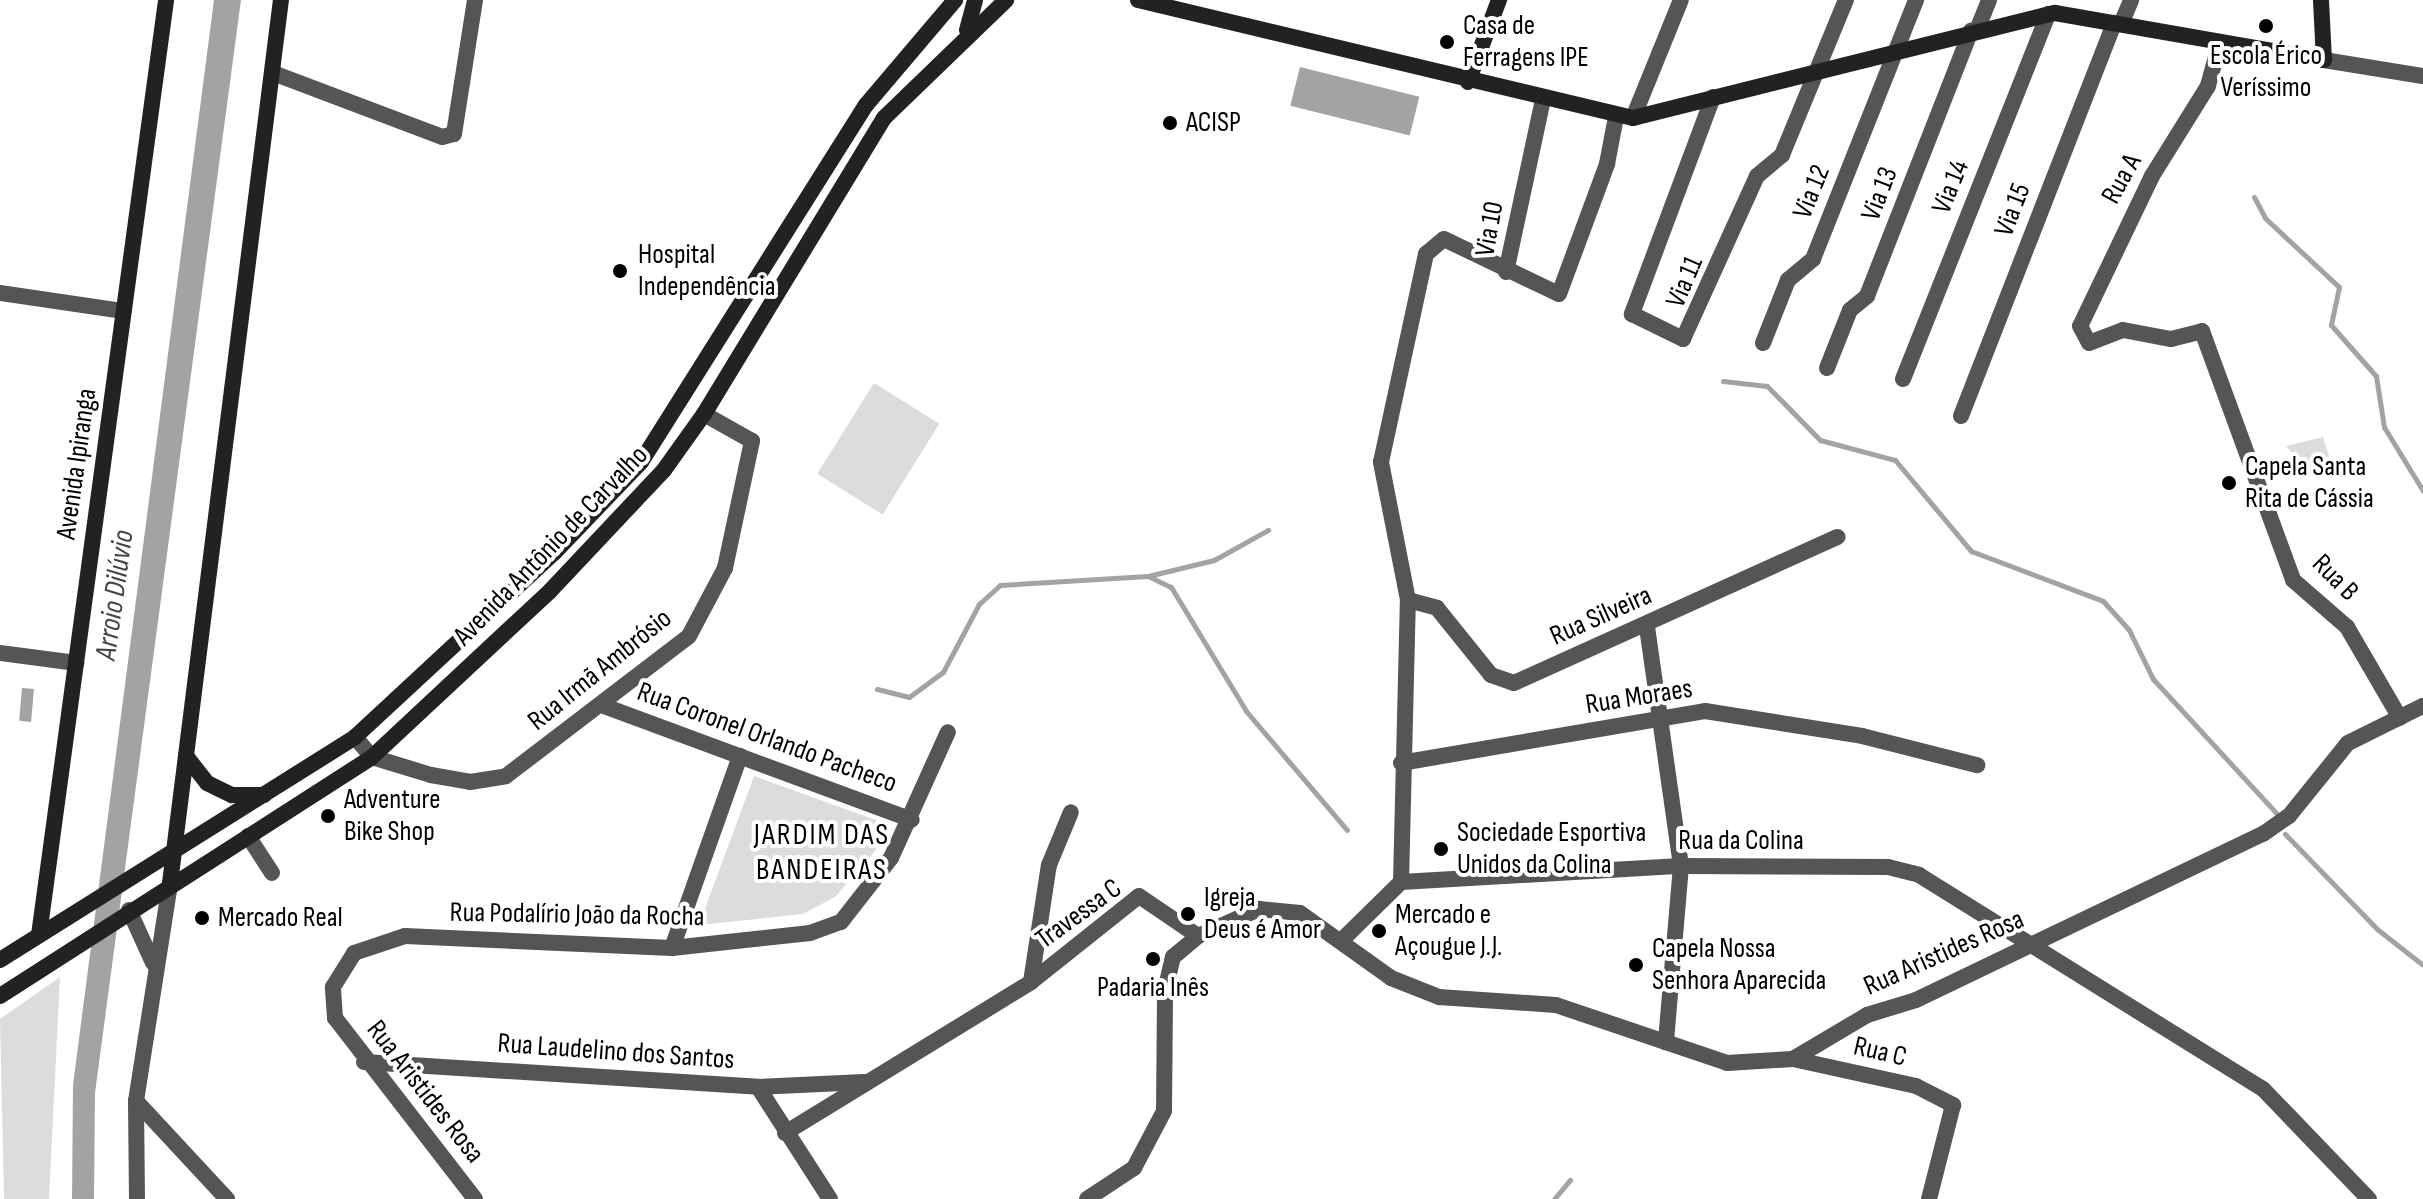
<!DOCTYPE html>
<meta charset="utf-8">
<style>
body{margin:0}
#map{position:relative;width:2423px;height:1199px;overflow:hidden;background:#fff;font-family:"Sofia Sans Condensed",sans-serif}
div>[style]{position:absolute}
.green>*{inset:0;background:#dcdcdc;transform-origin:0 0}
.water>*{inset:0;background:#a3a3a3;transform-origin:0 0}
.stream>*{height:5px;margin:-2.5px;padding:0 2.5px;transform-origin:2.5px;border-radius:2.5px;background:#a3a3a3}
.street>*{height:16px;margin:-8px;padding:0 8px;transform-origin:8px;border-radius:8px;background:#555}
.secondary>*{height:16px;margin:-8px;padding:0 8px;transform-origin:8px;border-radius:8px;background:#222}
.dots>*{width:22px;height:22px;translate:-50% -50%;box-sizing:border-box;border:4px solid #fff;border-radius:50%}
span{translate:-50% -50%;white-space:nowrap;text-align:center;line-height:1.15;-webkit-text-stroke:8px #fff;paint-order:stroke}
.poi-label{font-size:28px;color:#000}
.left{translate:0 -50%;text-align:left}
.street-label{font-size:28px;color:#000}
.water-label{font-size:30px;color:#444;font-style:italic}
.neighbourhood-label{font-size:30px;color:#000;letter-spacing:2px}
</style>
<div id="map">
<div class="green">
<i style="left:874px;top:383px;width:77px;height:107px;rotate:32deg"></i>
<i style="clip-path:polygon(2323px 437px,2333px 469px,2311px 475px,2286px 446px)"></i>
<i style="clip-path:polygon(754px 776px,887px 824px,875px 851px,835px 897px,803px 914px,699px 925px)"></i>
<i style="clip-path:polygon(60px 977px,49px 1199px,4px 1199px,0 1019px)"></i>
</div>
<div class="water">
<i style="clip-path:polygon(214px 0,241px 0,95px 1093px,94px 1199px,72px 1199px,73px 1085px)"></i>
<i style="left:1300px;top:67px;width:123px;height:40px;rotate:14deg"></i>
<i style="left:22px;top:688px;width:12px;height:33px;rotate:5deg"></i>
</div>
<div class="stream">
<i style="left:2254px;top:197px;width:24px;rotate:62deg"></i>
<i style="left:2265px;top:218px;width:101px;rotate:43deg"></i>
<i style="left:2339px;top:287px;width:39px;rotate:102deg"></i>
<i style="left:2331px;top:325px;width:68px;rotate:48.6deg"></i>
<i style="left:2376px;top:376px;width:52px;rotate:81.1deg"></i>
<i style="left:2384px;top:427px;width:75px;rotate:58.6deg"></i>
<i style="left:1723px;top:381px;width:44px;rotate:6.5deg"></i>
<i style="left:1767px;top:386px;width:76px;rotate:45.5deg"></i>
<i style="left:1820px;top:440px;width:78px;rotate:14.9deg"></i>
<i style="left:1895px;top:460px;width:119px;rotate:50.1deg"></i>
<i style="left:1971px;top:551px;width:141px;rotate:20.7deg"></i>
<i style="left:2103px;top:601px;width:39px;rotate:48deg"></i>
<i style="left:2129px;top:630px;width:55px;rotate:63.9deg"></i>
<i style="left:2153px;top:679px;width:185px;rotate:47.4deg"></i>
<i style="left:1148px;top:576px;width:68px;rotate:-13.6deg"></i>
<i style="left:1214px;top:560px;width:62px;rotate:-29.1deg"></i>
<i style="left:877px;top:689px;width:33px;rotate:14deg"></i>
<i style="left:909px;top:697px;width:42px;rotate:-36.3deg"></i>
<i style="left:943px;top:672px;width:77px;rotate:-62.1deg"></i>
<i style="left:979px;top:604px;width:28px;rotate:-42deg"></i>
<i style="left:1000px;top:585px;width:148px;rotate:-3.5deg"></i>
<i style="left:1148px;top:576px;width:25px;rotate:26deg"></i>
<i style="left:1171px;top:587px;width:145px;rotate:58.8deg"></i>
<i style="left:1246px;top:711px;width:156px;rotate:49.7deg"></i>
<i style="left:2285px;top:834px;width:132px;rotate:45.9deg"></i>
<i style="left:2377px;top:929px;width:58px;rotate:38deg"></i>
<i style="left:1554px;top:1199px;width:25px;rotate:-50deg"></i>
</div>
<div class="street">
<i style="left:2121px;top:24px;width:26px;rotate:-67deg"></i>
<i style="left:1977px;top:30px;width:32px;rotate:-68deg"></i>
<i style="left:2220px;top:42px;width:46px;rotate:105.3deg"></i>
<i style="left:2208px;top:86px;width:106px;rotate:121.9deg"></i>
<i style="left:2152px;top:176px;width:166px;rotate:115.6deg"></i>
<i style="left:2080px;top:326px;width:19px;rotate:62deg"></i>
<i style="left:2089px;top:343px;width:36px;rotate:-21deg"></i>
<i style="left:2123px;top:330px;width:49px;rotate:10.6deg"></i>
<i style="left:2171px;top:339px;width:32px;rotate:-14deg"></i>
<i style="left:2202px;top:331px;width:265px;rotate:69.9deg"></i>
<i style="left:2293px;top:580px;width:72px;rotate:41deg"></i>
<i style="left:2347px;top:627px;width:105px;rotate:59.8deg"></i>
<i style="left:2324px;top:60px;width:100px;rotate:9.2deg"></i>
<i style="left:273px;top:73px;width:181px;rotate:20.7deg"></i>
<i style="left:442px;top:137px;width:12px;rotate:-14deg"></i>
<i style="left:454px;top:134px;width:136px;rotate:-81.1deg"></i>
<i style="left:1713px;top:97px;width:232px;rotate:110.5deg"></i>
<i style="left:1632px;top:314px;width:57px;rotate:26.1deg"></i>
<i style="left:1683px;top:339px;width:179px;rotate:-65.6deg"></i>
<i style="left:1757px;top:176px;width:33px;rotate:-40deg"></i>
<i style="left:1782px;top:155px;width:168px;rotate:-67.6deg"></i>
<i style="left:1633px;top:118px;width:127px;rotate:-67.9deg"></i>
<i style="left:1506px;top:272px;width:177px;rotate:-77.9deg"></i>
<i style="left:0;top:293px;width:125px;rotate:8.3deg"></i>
<i style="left:1763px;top:343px;width:68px;rotate:-68.4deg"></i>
<i style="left:1788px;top:280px;width:33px;rotate:-40deg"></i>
<i style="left:1813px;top:259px;width:279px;rotate:-68.3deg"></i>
<i style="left:1827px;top:368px;width:62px;rotate:-68.4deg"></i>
<i style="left:1850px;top:310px;width:22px;rotate:-39deg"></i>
<i style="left:1867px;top:296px;width:285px;rotate:-68.6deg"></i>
<i style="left:1903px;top:379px;width:393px;rotate:-68.3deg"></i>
<i style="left:1961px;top:416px;width:422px;rotate:-68.7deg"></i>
<i style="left:1408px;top:600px;width:30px;rotate:15deg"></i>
<i style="left:1437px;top:608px;width:86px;rotate:51.1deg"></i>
<i style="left:1491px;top:675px;width:24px;rotate:19deg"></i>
<i style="left:1514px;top:683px;width:355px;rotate:-24.3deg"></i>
<i style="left:1647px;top:627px;width:241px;rotate:81.9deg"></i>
<i style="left:1681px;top:866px;width:177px;rotate:94.9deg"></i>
<i style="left:0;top:653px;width:77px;rotate:7.5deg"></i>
<i style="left:604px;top:706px;width:328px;rotate:20.3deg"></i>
<i style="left:355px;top:737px;width:26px;rotate:50deg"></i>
<i style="left:372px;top:757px;width:62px;rotate:17deg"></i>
<i style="left:431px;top:775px;width:40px;rotate:10deg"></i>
<i style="left:470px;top:782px;width:36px;rotate:-9deg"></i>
<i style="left:506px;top:776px;width:230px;rotate:-37.4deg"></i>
<i style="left:689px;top:636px;width:77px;rotate:-62.1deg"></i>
<i style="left:725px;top:568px;width:130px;rotate:-78deg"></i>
<i style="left:752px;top:441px;width:55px;rotate:-150.6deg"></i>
<i style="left:1401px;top:763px;width:308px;rotate:-9.7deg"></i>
<i style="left:1705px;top:711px;width:159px;rotate:9deg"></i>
<i style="left:1862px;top:736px;width:119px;rotate:14.2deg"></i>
<i style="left:248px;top:836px;width:44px;rotate:57deg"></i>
<i style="left:1401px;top:882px;width:280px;rotate:-3.3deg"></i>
<i style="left:1681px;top:866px;width:207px;rotate:0.3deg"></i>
<i style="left:1888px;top:867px;width:32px;rotate:14deg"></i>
<i style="left:1919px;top:875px;width:405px;rotate:31.9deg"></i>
<i style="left:2263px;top:1089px;width:153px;rotate:46.1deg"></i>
<i style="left:1401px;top:882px;width:282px;rotate:-88.6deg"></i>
<i style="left:1408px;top:600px;width:141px;rotate:-101.1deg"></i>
<i style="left:1381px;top:462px;width:213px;rotate:-77.8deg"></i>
<i style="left:1426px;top:254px;width:23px;rotate:-40deg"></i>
<i style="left:1444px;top:239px;width:127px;rotate:25.6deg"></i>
<i style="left:1559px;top:294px;width:139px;rotate:-69.7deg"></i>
<i style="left:1607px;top:164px;width:48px;rotate:-79.2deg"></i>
<i style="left:129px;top:910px;width:58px;rotate:65.6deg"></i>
<i style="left:1343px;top:939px;width:81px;rotate:-44.5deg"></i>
<i style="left:672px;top:948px;width:204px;rotate:-70.5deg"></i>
<i style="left:1031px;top:982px;width:118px;rotate:-81.3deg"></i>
<i style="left:1049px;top:865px;width:57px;rotate:-67.5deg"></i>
<i style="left:1793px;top:1059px;width:126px;rotate:12.4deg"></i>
<i style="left:1916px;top:1086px;width:42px;rotate:27.2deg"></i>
<i style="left:1953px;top:1105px;width:97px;rotate:104.3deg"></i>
<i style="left:364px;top:1062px;width:395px;rotate:3.6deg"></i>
<i style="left:758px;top:1087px;width:106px;rotate:-2.7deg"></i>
<i style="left:758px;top:1087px;width:133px;rotate:57.3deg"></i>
<i style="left:136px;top:1101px;width:134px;rotate:47.1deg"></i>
<i style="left:785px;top:1133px;width:289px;rotate:-31.5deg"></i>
<i style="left:1031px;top:982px;width:138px;rotate:-38.5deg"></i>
<i style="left:1139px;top:896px;width:71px;rotate:34.1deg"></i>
<i style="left:137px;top:1199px;width:98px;rotate:-90.6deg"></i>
<i style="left:136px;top:1101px;width:221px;rotate:-81.1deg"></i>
<i style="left:475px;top:1199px;width:229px;rotate:-127.7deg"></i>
<i style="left:335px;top:1018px;width:31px;rotate:-94deg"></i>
<i style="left:333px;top:987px;width:40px;rotate:-58deg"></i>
<i style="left:354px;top:953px;width:54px;rotate:-18.4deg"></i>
<i style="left:405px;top:936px;width:267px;rotate:2.6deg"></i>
<i style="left:672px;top:948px;width:139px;rotate:-6.2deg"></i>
<i style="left:810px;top:933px;width:33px;rotate:-20deg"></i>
<i style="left:841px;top:922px;width:81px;rotate:-52deg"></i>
<i style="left:891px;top:858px;width:138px;rotate:-65.7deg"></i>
<i style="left:1087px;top:1199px;width:56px;rotate:-33.4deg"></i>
<i style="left:1134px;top:1168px;width:64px;rotate:-62.2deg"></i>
<i style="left:1164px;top:1111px;width:120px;rotate:-89.5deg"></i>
<i style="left:1165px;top:991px;width:35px;rotate:-77deg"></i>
<i style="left:1173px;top:957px;width:33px;rotate:-40deg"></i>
<i style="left:1198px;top:936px;width:67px;rotate:-23.9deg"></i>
<i style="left:1259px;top:909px;width:41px;rotate:5.6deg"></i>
<i style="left:1300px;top:913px;width:112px;rotate:35.5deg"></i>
<i style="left:1391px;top:978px;width:52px;rotate:21.6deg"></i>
<i style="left:1439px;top:997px;width:117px;rotate:3.9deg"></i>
<i style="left:1556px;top:1005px;width:181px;rotate:18.7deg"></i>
<i style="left:1727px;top:1063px;width:66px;rotate:-3.5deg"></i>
<i style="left:1793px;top:1059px;width:86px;rotate:-30.7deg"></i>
<i style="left:1867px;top:1015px;width:51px;rotate:-17deg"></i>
<i style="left:1916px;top:1000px;width:385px;rotate:-25.6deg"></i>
<i style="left:2263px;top:834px;width:32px;rotate:-35deg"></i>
<i style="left:2289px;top:816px;width:94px;rotate:-51.1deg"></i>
<i style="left:2348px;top:743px;width:84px;rotate:-26.3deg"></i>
</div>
<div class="secondary">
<i style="left:1138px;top:0;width:509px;rotate:13.41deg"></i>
<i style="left:1633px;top:118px;width:435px;rotate:-14deg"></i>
<i style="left:2055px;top:13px;width:273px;rotate:9.9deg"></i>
<i style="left:2324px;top:60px;width:60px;rotate:-92.9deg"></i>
<i style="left:967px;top:30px;width:31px;rotate:-75deg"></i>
<i style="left:1468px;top:82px;width:88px;rotate:-69.3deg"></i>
<i style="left:186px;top:756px;width:34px;rotate:52deg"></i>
<i style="left:207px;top:783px;width:28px;rotate:26deg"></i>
<i style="left:232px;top:795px;width:32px"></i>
<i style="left:170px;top:883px;width:890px;rotate:-82.84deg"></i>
<i style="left:39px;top:935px;width:944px;rotate:-82.26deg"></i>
<i style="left:0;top:960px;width:419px;rotate:-32.1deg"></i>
<i style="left:355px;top:737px;width:271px;rotate:-42.8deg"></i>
<i style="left:554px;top:553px;width:126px;rotate:-46.3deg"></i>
<i style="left:641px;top:462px;width:422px;rotate:-57.8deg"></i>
<i style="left:866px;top:105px;width:138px;rotate:-49.7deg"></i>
<i style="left:0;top:996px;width:442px;rotate:-32.7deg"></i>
<i style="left:372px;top:757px;width:243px;rotate:-43deg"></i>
<i style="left:550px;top:591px;width:166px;rotate:-46.7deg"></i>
<i style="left:664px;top:470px;width:69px;rotate:-54.5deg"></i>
<i style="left:704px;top:414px;width:346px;rotate:-58.7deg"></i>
<i style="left:884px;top:118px;width:170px;rotate:-44deg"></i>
</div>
<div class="dots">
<i style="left:2266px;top:26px;background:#000"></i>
<i style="left:1447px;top:42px;background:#000"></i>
<i style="left:1170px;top:123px;background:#000"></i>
<i style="left:620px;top:271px;background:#000"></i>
<i style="left:2229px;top:483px;background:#000"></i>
<i style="left:328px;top:816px;background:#000"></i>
<i style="left:1441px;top:849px;background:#000"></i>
<i style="left:1188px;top:914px;background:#000"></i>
<i style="left:202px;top:918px;background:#000"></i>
<i style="left:1379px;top:931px;background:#000"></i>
<i style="left:1153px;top:959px;background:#000"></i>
<i style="left:1636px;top:965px;background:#000"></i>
</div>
<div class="poi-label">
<span class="left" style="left:1463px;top:42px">Casa de<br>Ferragens IPE</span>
<span style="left:2266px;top:72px">Escola Érico<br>Veríssimo</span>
<span class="left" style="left:1186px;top:123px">ACISP</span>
<span class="left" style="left:638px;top:271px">Hospital<br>Independência</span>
<span class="left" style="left:2245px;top:483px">Capela Santa<br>Rita de Cássia</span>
<span class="left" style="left:344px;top:816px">Adventure<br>Bike Shop</span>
<span class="left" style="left:1457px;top:849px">Sociedade Esportiva<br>Unidos da Colina</span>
<span class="left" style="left:1204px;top:914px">Igreja<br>Deus é Amor</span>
<span class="left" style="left:1395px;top:931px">Mercado e<br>Açougue J.J.</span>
<span class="left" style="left:218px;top:918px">Mercado Real</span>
<span class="left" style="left:1652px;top:965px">Capela Nossa<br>Senhora Aparecida</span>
<span style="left:1153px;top:988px">Padaria Inês</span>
</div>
<div class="street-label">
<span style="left:2122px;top:179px;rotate:-61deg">Rua A</span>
<span style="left:1951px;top:187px;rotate:-68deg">Via 14</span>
<span style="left:1812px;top:192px;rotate:-68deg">Via 12</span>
<span style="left:1880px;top:194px;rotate:-69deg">Via 13</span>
<span style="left:2013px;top:210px;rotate:-69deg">Via 15</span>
<span style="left:1490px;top:229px;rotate:-80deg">Via 10</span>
<span style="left:1685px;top:282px;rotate:-67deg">Via 11</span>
<span style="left:77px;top:464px;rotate:-82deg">Avenida Ipiranga</span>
<span style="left:551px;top:546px;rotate:-46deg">Avenida Antônio de Carvalho</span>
<span style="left:2335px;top:578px;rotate:45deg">Rua B</span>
<span style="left:1601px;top:616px;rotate:-24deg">Rua Silveira</span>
<span style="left:600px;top:670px;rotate:-39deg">Rua Irmã Ambrósio</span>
<span style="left:1639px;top:697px;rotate:-9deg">Rua Moraes</span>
<span style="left:767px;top:738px;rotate:20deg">Rua Coronel Orlando Pacheco</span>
<span style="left:1741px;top:841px">Rua da Colina</span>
<span style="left:1079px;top:914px;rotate:-36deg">Travessa C</span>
<span style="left:577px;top:915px;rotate:1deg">Rua Podalírio João da Rocha</span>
<span style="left:1944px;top:953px;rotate:-24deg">Rua Aristides Rosa</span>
<span style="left:616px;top:1052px;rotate:4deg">Rua Laudelino dos Santos</span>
<span style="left:1880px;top:1052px;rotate:13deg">Rua C</span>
<span style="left:425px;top:1092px;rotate:52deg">Rua Aristides Rosa</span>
</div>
<div class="water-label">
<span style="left:115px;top:595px;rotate:-82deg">Arroio Dilúvio</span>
</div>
<div class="neighbourhood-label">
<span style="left:822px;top:852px">JARDIM DAS<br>BANDEIRAS</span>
</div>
</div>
